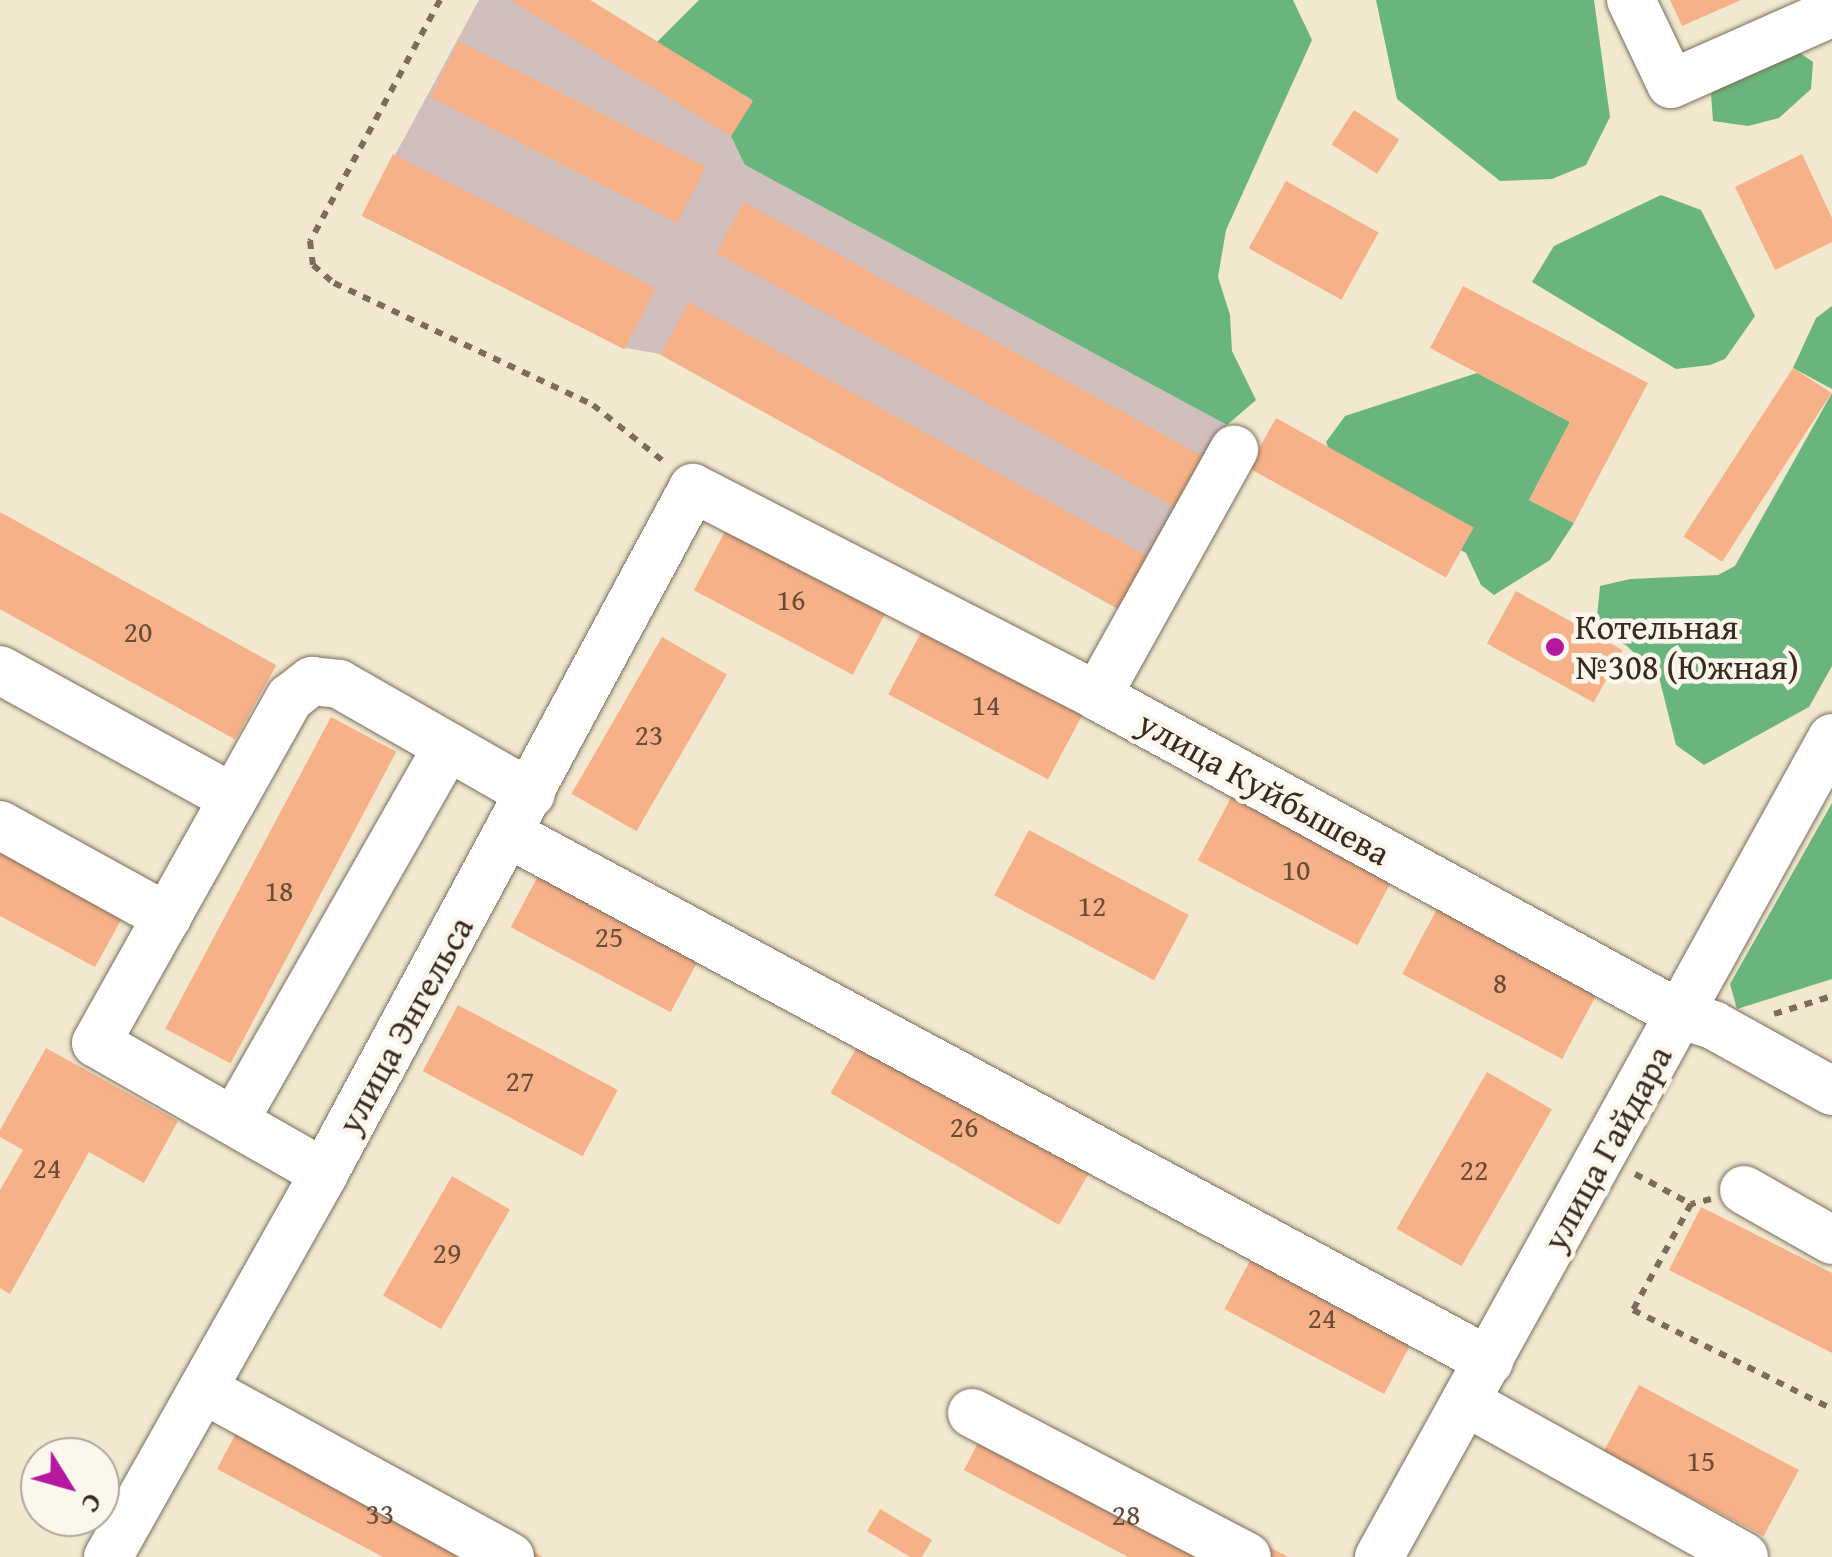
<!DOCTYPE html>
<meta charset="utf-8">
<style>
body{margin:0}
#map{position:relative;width:1832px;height:1557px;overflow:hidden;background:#f2e8cf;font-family:"Gentium Book Plus",serif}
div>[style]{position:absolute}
.industrial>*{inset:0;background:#d1bfbd}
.forest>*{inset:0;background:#6ab57d}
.building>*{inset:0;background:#f6b188;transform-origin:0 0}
.path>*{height:6px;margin-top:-3px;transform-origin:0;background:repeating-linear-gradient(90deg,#7b6c5c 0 8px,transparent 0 16px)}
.roads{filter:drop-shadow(0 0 2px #7b6c5c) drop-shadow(0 0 2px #7b6c5c)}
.minor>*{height:48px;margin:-24px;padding:0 24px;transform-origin:24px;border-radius:24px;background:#fff}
.dots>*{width:28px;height:28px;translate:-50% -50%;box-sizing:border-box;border:5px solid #fbf7ec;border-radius:50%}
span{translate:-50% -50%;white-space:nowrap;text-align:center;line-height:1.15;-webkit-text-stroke:9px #fbf7ec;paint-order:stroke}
.number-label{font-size:30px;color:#6a4c38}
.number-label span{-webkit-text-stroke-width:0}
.poi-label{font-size:35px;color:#3b2a1e}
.left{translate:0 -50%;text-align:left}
.street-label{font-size:35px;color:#3b2a1e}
.north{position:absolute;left:20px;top:1437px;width:100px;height:100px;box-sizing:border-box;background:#fbf7ec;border:2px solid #aea59a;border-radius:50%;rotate:127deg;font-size:28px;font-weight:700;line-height:40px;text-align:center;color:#3b2a1e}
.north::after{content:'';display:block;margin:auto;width:35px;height:45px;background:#b5179e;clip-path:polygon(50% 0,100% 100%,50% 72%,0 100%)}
</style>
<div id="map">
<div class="industrial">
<i style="clip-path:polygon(479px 0,590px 0,753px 101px,745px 165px,1227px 425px,1125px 613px,660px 354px,626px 348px,362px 216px)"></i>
</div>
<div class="forest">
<i style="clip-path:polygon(699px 0,1293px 0,1312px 40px,1226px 230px,1218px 277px,1230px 315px,1232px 351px,1256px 400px,1227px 425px,745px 165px,731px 136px,752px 100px,657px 42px)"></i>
<i style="clip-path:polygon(1376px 0,1594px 0,1610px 117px,1586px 165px,1552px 179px,1500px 181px,1397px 99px)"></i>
<i style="clip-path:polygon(1800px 53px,1813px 62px,1811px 89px,1779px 118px,1748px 126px,1713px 121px,1711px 94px,1731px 75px)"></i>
<i style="clip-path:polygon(1661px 195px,1701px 210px,1755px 316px,1725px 359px,1710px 365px,1676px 369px,1532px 282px,1554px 246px)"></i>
<i style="clip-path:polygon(1832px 306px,1832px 389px,1793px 368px,1816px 318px)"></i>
<i style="clip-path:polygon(1477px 373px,1570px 422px,1529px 500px,1574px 523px,1550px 560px,1494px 595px,1481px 585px,1466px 553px,1343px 485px,1326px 442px,1345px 416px)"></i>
<i style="clip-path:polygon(1832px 393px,1832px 666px,1809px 707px,1704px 765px,1676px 745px,1659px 677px,1627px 646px,1596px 628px,1600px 586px,1630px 579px,1718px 575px,1735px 566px)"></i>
<i style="clip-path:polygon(1832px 803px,1832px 979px,1737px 1009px,1730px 984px)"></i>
</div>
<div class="building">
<i style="clip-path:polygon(510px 0,590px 0,753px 101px,731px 136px)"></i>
<i style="clip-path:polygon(1670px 0,1741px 0,1682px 26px)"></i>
<i style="left:459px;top:41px;width:277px;height:63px;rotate:27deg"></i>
<i style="left:1354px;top:110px;width:54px;height:41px;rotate:33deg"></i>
<i style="left:393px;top:154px;width:295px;height:69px;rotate:27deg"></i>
<i style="clip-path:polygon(1802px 154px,1832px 218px,1832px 242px,1775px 270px,1735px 187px)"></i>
<i style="left:1286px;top:181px;width:106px;height:77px;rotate:29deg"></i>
<i style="left:744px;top:202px;width:532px;height:58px;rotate:29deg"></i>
<i style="clip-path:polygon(1463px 286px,1648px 383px,1574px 523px,1529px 500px,1570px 422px,1430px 348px)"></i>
<i style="left:689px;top:302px;width:532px;height:60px;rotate:29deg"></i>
<i style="left:1793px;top:368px;width:46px;height:201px;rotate:33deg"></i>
<i style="left:1276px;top:418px;width:226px;height:57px;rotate:29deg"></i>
<i style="left:0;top:512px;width:316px;height:85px;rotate:29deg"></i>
<i style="left:729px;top:524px;width:180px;height:75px;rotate:28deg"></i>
<i style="left:1516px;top:591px;width:122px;height:60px;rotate:29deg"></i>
<i style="left:923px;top:629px;width:181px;height:74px;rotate:28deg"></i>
<i style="left:662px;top:637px;width:75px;height:181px;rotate:30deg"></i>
<i style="left:331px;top:717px;width:74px;height:353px;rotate:28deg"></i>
<i style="left:1233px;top:794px;width:181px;height:75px;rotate:28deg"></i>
<i style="left:1029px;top:830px;width:181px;height:74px;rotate:28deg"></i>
<i style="clip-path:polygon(0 831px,131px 902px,95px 967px,0 916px)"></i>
<i style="left:546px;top:861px;width:181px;height:75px;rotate:28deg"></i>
<i style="left:1438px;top:907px;width:181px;height:76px;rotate:28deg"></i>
<i style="left:458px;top:1005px;width:181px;height:75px;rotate:28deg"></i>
<i style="left:868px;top:1028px;width:264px;height:75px;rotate:30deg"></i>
<i style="clip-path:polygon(46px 1048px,178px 1121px,144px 1183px,89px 1152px,10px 1294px,0 1288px,0 1190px,23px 1150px,0 1137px,0 1130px)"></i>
<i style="left:1487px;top:1072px;width:75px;height:181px;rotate:30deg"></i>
<i style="left:452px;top:1176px;width:67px;height:138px;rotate:30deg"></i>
<i style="clip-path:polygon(1701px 1207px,1832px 1273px,1832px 1353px,1669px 1270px)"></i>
<i style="left:1260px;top:1242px;width:181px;height:76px;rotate:28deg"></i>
<i style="left:1639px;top:1385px;width:181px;height:75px;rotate:28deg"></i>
<i style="clip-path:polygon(252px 1403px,543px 1557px,383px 1557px,217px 1469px)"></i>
<i style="clip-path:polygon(998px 1404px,1288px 1557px,1128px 1557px,964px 1470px)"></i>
<i style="clip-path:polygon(880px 1509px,932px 1540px,922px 1557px,910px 1557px,867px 1531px)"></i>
</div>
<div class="path">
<i style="left:440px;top:0;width:274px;rotate:118.3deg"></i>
<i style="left:310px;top:241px;width:24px;rotate:83deg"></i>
<i style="left:313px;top:265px;width:28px;rotate:41deg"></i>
<i style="left:334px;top:283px;width:286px;rotate:25.2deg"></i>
<i style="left:593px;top:405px;width:95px;rotate:38.6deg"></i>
<i style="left:1774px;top:1014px;width:61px;rotate:-17.2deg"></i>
<i style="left:1635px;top:1174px;width:64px;rotate:28.2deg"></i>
<i style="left:1711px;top:1199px;width:21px;rotate:166deg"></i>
<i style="left:1691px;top:1204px;width:121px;rotate:118.7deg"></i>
<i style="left:1633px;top:1310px;width:222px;rotate:26.4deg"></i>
</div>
<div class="roads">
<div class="minor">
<i style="left:1631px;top:0;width:93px;rotate:64.5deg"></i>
<i style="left:1671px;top:84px;width:173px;rotate:-23.9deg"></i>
<i style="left:1829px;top:14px;width:6px;rotate:-59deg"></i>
<i style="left:0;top:670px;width:266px;rotate:28.8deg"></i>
<i style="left:1097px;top:696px;width:282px;rotate:-60.9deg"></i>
<i style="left:0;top:825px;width:191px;rotate:28.9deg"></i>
<i style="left:509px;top:834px;width:1113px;rotate:28.27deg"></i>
<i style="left:234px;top:1121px;width:430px;rotate:-60.3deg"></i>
<i style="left:324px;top:1173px;width:262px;rotate:-150.3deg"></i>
<i style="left:96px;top:1043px;width:396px;rotate:-60.7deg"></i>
<i style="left:290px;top:698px;width:28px;rotate:-38deg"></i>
<i style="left:312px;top:681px;width:27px;rotate:6deg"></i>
<i style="left:339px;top:684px;width:221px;rotate:29.8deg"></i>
<i style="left:1744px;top:1190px;width:101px;rotate:29.6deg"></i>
<i style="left:203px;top:1389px;width:350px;rotate:28.7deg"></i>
<i style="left:1466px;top:1402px;width:318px;rotate:29.1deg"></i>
<i style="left:972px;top:1413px;width:310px;rotate:27.6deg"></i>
<i style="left:108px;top:1557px;width:441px;rotate:-60.6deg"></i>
<i style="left:324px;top:1173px;width:778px;rotate:-61.69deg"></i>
<i style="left:693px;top:488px;width:454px;rotate:27.2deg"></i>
<i style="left:1097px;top:696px;width:665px;rotate:28.64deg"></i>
<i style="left:1681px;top:1015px;width:34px;rotate:17deg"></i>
<i style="left:1713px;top:1025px;width:136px;rotate:29deg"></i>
<i style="left:1379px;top:1557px;width:936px;rotate:-61.05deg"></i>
</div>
</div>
<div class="dots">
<i style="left:1555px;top:647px;background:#b5179e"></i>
</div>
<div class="number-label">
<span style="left:791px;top:599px">16</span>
<span style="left:138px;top:631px">20</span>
<span style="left:986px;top:704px">14</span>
<span style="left:649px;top:734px">23</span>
<span style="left:1296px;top:869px">10</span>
<span style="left:279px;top:890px">18</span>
<span style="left:1092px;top:905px">12</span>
<span style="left:609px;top:936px">25</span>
<span style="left:1500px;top:982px">8</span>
<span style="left:520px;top:1080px">27</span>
<span style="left:964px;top:1126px">26</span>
<span style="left:47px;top:1167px">24</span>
<span style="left:1474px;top:1169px">22</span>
<span style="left:447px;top:1252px">29</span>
<span style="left:1322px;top:1317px">24</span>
<span style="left:1701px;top:1460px">15</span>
<span style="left:380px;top:1513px">33</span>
<span style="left:1126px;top:1514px">28</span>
</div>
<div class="poi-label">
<span class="left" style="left:1575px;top:647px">Котельная<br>№308 (Южная)</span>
</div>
<div class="street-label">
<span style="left:1264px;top:788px;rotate:29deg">улица Куйбышева</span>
<span style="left:405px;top:1025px;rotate:-61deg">улица Энгельса</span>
<span style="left:1607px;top:1148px;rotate:-61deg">улица Гайдара</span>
</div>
<div class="north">С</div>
</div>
